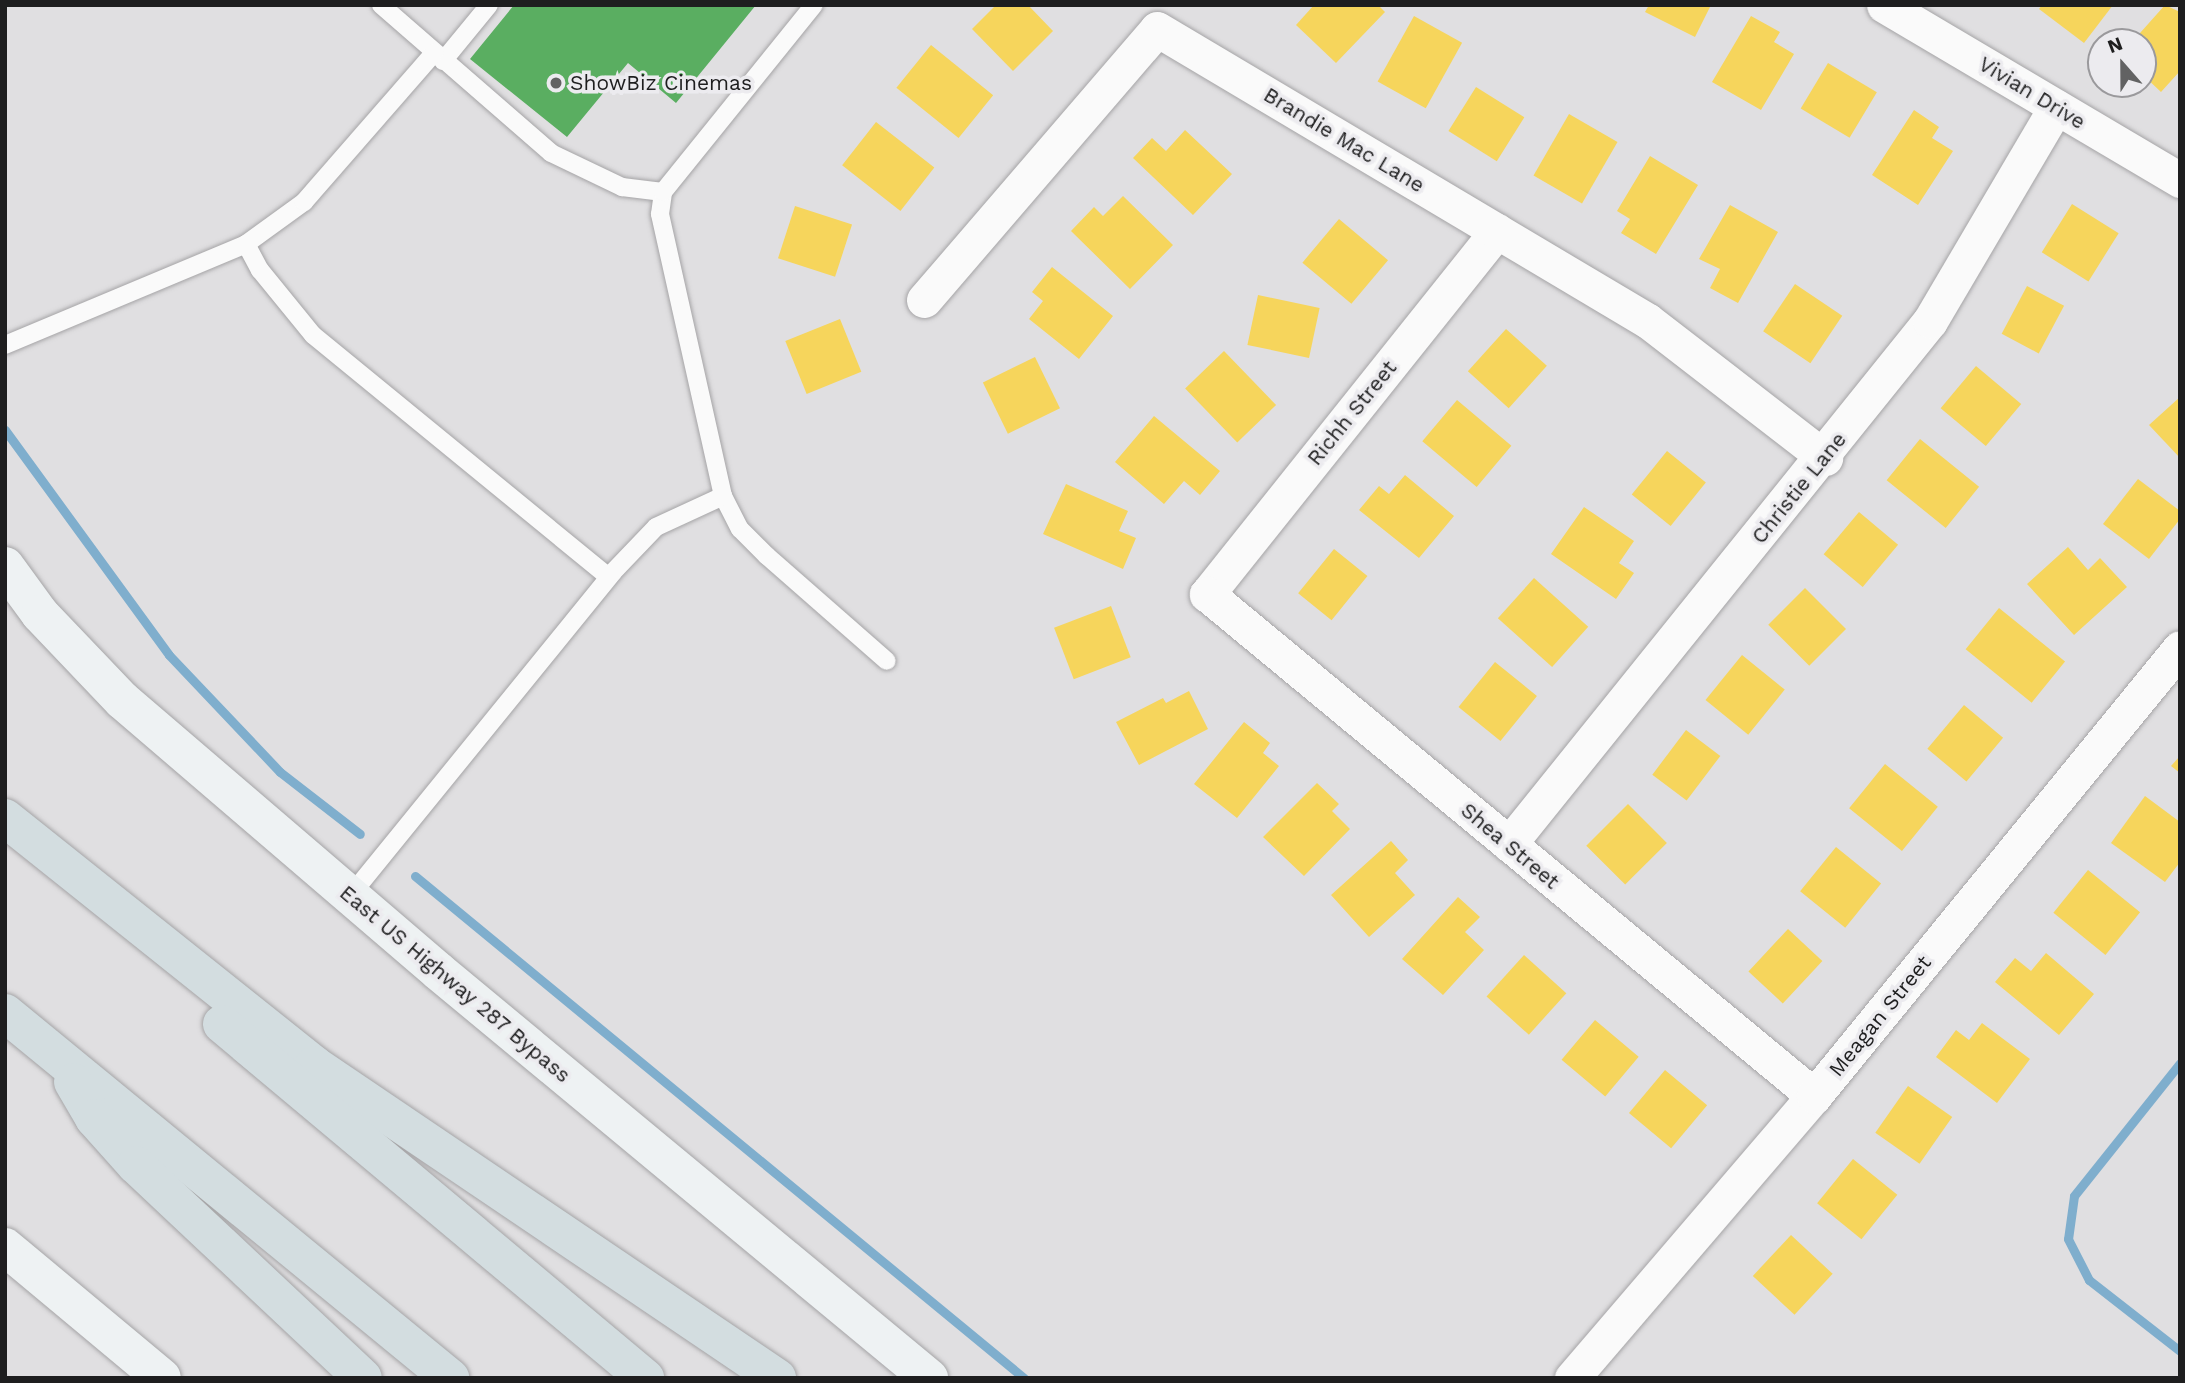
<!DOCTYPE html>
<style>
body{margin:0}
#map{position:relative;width:2185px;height:1383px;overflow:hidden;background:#e0dfe1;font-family:"Work Sans",sans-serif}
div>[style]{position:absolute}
.homes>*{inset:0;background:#f6d55c;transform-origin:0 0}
.public>*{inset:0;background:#5aae61}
.stream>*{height:9px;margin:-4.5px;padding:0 4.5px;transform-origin:4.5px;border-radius:4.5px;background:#7faecd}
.roads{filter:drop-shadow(0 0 2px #a5a4a6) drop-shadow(0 0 2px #a5a4a6)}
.service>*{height:18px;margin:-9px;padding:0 9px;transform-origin:9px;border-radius:9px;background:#fafafa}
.minor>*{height:35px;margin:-17.5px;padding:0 17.5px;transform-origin:17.5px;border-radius:17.5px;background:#fafafa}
.secondary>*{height:38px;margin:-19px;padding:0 19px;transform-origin:19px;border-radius:19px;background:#eef2f3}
.motorway>*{height:38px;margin:-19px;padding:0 19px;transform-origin:19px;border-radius:19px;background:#d3dde0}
.dots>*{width:19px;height:19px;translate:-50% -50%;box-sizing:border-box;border:4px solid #ecebef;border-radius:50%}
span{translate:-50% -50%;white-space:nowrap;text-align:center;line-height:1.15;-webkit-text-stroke:7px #ecebef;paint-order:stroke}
.poi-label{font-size:21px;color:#1e1e1f}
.left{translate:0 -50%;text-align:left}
.street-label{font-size:21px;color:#1e1e1f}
.frame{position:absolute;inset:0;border:7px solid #1e1e1f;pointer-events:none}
.north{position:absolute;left:2087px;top:28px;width:70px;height:70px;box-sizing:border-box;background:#ecebef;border:2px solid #9a999c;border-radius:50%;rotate:339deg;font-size:19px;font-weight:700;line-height:28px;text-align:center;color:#1e1e1f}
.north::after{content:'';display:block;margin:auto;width:24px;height:32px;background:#626263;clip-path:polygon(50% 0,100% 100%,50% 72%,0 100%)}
</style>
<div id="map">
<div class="homes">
<i style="clip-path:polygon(996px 5px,1028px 5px,1053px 31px,1013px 71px,972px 29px)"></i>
<i style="clip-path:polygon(1314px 5px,1378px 5px,1385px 12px,1336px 63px,1296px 25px)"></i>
<i style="clip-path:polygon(1649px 5px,1711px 5px,1695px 37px,1645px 12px)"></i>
<i style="clip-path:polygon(2042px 5px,2113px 5px,2084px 43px,2039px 9px)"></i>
<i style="clip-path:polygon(2165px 5px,2180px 12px,2180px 71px,2161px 92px,2143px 75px,2143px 42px,2132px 42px)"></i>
<i style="left:1414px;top:16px;width:55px;height:75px;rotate:29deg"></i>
<i style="clip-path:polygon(1751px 16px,1780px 32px,1774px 42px,1794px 54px,1761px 110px,1712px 82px)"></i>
<i style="left:931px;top:45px;width:80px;height:55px;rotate:39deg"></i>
<i style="left:1828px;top:63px;width:57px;height:53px;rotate:31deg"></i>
<i style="left:1476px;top:87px;width:57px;height:52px;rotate:32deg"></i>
<i style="clip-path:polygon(1914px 110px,1939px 127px,1932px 138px,1953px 151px,1918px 205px,1872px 175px)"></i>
<i style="left:1569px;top:114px;width:56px;height:71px;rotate:30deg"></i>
<i style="left:876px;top:122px;width:74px;height:55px;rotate:38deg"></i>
<i style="clip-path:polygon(1185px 130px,1232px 174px,1193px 215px,1133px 158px,1152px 138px,1166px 151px)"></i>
<i style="clip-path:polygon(1650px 156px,1698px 185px,1656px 254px,1621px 233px,1630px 219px,1617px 211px)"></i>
<i style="clip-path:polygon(1123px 196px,1173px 245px,1130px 289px,1071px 231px,1094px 207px,1103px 216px)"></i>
<i style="left:2072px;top:204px;width:55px;height:57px;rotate:32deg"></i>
<i style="clip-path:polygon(1730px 205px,1778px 232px,1738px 303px,1710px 288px,1720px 269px,1699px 259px)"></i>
<i style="left:795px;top:206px;width:60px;height:55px;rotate:18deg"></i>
<i style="left:1339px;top:219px;width:64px;height:57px;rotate:40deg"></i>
<i style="clip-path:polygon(1052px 267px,1113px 316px,1079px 359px,1029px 319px,1043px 301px,1032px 292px)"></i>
<i style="left:1795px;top:284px;width:57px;height:57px;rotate:34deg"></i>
<i style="left:2027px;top:286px;width:42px;height:54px;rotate:28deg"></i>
<i style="left:1258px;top:295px;width:63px;height:51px;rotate:12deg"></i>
<i style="left:840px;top:319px;width:57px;height:59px;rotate:68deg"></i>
<i style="left:1506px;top:329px;width:55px;height:57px;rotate:42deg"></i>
<i style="left:1224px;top:351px;width:75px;height:54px;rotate:46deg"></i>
<i style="left:1035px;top:357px;width:57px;height:58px;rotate:64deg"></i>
<i style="left:1976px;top:366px;width:59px;height:55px;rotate:40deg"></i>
<i style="clip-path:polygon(2180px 397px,2180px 458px,2149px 425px)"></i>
<i style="left:1457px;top:400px;width:71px;height:54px;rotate:40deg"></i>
<i style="clip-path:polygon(1154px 416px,1220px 471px,1200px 495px,1184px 481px,1164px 504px,1115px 462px)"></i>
<i style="left:1920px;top:439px;width:76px;height:53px;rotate:39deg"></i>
<i style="left:1667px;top:451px;width:50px;height:56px;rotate:39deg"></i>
<i style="clip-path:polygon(1405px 475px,1454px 516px,1419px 558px,1359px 510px,1379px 486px,1389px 494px)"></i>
<i style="clip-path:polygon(2138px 479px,2180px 511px,2180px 519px,2149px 559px,2103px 524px)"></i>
<i style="clip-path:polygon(1066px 484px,1128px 511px,1119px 531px,1136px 538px,1123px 569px,1043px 534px)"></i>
<i style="clip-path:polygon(1584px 507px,1634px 541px,1619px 563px,1634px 573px,1616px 599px,1551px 554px)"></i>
<i style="left:1859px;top:512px;width:51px;height:55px;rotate:40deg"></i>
<i style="clip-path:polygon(2068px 547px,2088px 570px,2100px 558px,2127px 587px,2074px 635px,2027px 584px)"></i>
<i style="left:1334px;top:549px;width:43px;height:57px;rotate:39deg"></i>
<i style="left:1534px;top:578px;width:73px;height:54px;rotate:42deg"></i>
<i style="left:1805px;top:588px;width:58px;height:52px;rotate:45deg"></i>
<i style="left:1111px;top:606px;width:55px;height:61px;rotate:69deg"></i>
<i style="left:1999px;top:608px;width:85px;height:53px;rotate:39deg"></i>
<i style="left:1742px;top:655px;width:55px;height:58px;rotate:39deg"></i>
<i style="left:1495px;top:662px;width:54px;height:58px;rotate:39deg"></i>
<i style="clip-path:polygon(1189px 691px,1208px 729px,1139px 765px,1116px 722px,1163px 698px,1166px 703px)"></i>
<i style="left:1964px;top:705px;width:51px;height:57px;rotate:40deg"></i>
<i style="clip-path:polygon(1244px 722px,1270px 743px,1263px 753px,1279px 766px,1237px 818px,1194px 784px)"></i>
<i style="left:1686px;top:730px;width:43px;height:56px;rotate:37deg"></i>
<i style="clip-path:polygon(2180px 756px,2180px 773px,2171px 766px)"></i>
<i style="left:1885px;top:764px;width:68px;height:57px;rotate:39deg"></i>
<i style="clip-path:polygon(1317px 783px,1339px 804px,1332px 811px,1350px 829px,1304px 876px,1263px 837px)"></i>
<i style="clip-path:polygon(2145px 796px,2180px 822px,2180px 862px,2165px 882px,2111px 843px)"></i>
<i style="left:1628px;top:804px;width:55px;height:59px;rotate:45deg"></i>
<i style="clip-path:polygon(1391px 841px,1408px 860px,1395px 873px,1415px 895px,1369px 937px,1331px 895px)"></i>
<i style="left:1836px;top:847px;width:58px;height:57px;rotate:39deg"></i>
<i style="left:2088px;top:870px;width:67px;height:55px;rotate:39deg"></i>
<i style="clip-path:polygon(1458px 897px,1480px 917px,1465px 932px,1484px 950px,1443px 995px,1402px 959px)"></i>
<i style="left:1788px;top:929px;width:47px;height:58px;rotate:43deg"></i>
<i style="clip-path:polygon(2046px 953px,2094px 994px,2059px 1035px,1995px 982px,2015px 958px,2031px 971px)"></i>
<i style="left:1524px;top:955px;width:57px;height:56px;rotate:42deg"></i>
<i style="left:1595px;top:1020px;width:57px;height:52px;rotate:40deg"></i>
<i style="clip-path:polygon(1982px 1023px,2030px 1059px,1997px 1103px,1936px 1057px,1956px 1030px,1969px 1040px)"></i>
<i style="left:1665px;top:1070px;width:55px;height:56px;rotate:40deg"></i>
<i style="left:1908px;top:1086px;width:54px;height:57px;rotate:35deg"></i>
<i style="left:1853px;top:1159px;width:57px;height:57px;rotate:39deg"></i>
<i style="left:1791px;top:1235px;width:57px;height:56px;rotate:43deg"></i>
</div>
<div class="public">
<i style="clip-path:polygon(514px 5px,756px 5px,676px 103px,628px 63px,567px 137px,470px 59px)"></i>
</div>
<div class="stream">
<i style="left:5px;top:430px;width:278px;rotate:53.9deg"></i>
<i style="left:169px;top:655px;width:161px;rotate:46.5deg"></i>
<i style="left:280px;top:772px;width:101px;rotate:37.8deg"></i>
<i style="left:415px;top:876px;width:789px;rotate:39.5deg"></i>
<i style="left:2180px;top:1063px;width:170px;rotate:128.6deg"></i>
<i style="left:2074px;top:1196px;width:43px;rotate:97.9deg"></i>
<i style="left:2068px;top:1239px;width:46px;rotate:62.9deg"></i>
<i style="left:2089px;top:1280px;width:115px;rotate:38deg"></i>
</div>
<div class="roads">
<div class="service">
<i style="left:381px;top:5px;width:225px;rotate:41deg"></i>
<i style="left:551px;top:153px;width:79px;rotate:25.6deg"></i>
<i style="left:622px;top:187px;width:41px;rotate:7deg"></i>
<i style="left:443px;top:61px;width:72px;rotate:-50.6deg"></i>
<i style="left:246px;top:244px;width:30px;rotate:62deg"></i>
<i style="left:260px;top:270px;width:84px;rotate:50.8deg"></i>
<i style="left:313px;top:335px;width:382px;rotate:39.3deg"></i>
<i style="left:5px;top:345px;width:261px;rotate:-22.7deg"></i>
<i style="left:246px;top:244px;width:72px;rotate:-35.9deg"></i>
<i style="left:304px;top:202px;width:198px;rotate:-48.9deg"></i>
<i style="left:723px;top:496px;width:37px;rotate:63deg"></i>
<i style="left:740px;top:529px;width:38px;rotate:45deg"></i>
<i style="left:767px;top:556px;width:159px;rotate:41.2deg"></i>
<i style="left:350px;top:896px;width:417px;rotate:-50.9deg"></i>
<i style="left:613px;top:572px;width:62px;rotate:-46.3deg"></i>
<i style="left:656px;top:527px;width:74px;rotate:-24.8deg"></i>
<i style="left:723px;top:496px;width:289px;rotate:-102.6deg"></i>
<i style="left:660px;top:214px;width:22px;rotate:-82deg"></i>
<i style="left:663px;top:192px;width:240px;rotate:-51.1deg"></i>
</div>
<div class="minor">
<i style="left:1884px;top:5px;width:344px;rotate:30.6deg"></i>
<i style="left:1497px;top:231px;width:465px;rotate:128.6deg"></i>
<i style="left:1207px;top:594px;width:788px;rotate:39.59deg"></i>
<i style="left:924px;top:300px;width:357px;rotate:-49.3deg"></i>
<i style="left:1157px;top:29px;width:571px;rotate:30.74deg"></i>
<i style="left:1648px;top:321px;width:224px;rotate:37.7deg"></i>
<i style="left:1509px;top:844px;width:671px;rotate:-51.17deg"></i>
<i style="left:1930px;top:321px;width:248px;rotate:-59.5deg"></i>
<i style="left:1572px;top:1378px;width:372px;rotate:-49.4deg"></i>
<i style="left:1814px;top:1096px;width:578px;rotate:-50.75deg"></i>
</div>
<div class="secondary">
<i style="left:5px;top:566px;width:59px;rotate:53.9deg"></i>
<i style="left:40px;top:614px;width:119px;rotate:46.4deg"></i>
<i style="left:122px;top:700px;width:416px;rotate:40.6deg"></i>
<i style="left:438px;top:971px;width:638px;rotate:39.66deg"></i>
<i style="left:5px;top:1247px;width:204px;rotate:39.8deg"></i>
</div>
<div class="motorway">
<i style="left:5px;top:818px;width:396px;rotate:38.6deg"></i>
<i style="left:314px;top:1065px;width:559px;rotate:34.06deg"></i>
<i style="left:5px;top:1013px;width:576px;rotate:39.36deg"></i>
<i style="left:222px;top:1024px;width:552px;rotate:39.93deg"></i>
<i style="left:73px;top:1082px;width:42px;rotate:59.7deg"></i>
<i style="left:94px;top:1118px;width:63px;rotate:48.2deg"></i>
<i style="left:136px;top:1165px;width:311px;rotate:43.2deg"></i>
</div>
</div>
<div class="dots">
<i style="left:556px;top:83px;background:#626263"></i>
</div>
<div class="poi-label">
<span class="left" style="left:570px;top:83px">ShowBiz Cinemas</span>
</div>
<div class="street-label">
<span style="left:2032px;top:93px;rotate:31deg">Vivian Drive</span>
<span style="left:1344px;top:140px;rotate:31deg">Brandie Mac Lane</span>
<span style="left:1352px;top:413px;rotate:-51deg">Richh Street</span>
<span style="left:1799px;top:488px;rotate:-51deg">Christie Lane</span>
<span style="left:1510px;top:846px;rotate:40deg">Shea Street</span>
<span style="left:455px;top:984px;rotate:40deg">East US Highway 287 Bypass</span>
<span style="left:1880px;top:1016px;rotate:-51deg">Meagan Street</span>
</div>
<div class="frame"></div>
<div class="north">N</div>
</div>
